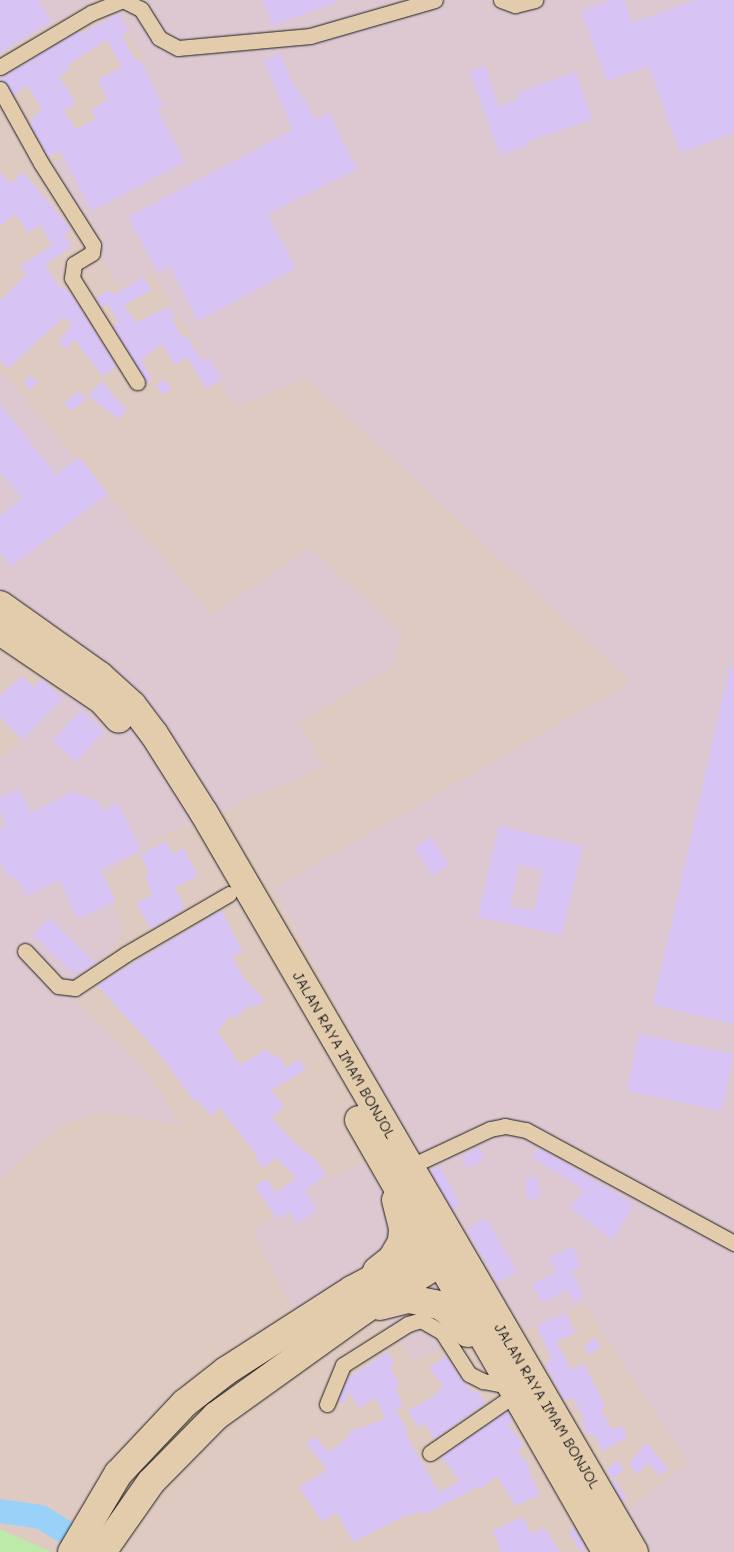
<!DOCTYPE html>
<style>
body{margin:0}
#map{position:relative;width:734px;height:1552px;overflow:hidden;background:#dfcac2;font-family:Mali,sans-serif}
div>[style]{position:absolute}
.built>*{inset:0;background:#ddc8d1}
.green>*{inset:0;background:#bdeaa8}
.river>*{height:24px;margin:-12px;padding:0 12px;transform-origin:12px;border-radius:12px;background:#99d1f8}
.building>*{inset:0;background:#d7c4f5;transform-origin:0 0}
.roads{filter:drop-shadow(0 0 1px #1c1c1c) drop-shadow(0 0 1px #1c1c1c)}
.street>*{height:15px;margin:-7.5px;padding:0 7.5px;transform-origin:7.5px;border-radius:7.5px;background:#e3ccac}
.highway>*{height:28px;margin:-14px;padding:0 14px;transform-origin:14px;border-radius:14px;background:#e3ccac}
span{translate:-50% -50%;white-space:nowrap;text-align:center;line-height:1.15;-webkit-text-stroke:4.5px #e3ccac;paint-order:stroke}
.street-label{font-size:14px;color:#1c1c1c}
</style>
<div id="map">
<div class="built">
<i style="clip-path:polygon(0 0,95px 0,0 54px)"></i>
<i style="clip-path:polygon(107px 0,734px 0,734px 1552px,636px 1552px,619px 1515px,688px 1463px,585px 1305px,502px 1340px,489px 1321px,414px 1362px,375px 1304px,311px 1343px,252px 1231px,318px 1184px,407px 1140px,274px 888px,631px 682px,307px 379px,235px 407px,153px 274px,119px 286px,42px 167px,119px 127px,97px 80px,144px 59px)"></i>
<i style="clip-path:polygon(0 370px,213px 615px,309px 547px,403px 632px,394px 666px,300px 722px,324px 767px,163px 836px,105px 876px,123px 933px,73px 998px,143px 1067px,182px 1125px,103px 1112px,62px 1125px,0 1179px,0 757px,7px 756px,83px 669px,0 606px)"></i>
</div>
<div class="green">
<i style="clip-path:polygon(0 1529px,51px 1552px,0 1552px)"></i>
</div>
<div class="river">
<i style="left:0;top:1511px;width:41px;rotate:8.3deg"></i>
<i style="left:41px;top:1517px;width:63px;rotate:31.4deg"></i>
</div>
<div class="building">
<i style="clip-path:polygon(0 0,38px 0,51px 21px,0 53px)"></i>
<i style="clip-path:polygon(263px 0,338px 0,339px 1px,272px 26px)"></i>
<i style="clip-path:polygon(611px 0,624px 0,632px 23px,696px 0,734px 0,734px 133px,680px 153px,649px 66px,607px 81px,581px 11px)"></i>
<i style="clip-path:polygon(evenodd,118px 13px,128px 31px,122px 35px,136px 61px,140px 59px,163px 106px,157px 109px,185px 162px,92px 211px,60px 151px,48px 157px,29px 122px,42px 109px,27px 85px,14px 96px,0 79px,79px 31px,81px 34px,118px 13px,107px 40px,122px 67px,98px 79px,108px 100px,91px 109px,96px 119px,76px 129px,64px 111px,76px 103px,59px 76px,71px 69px,68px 65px,107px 40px)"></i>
<i style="clip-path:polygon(281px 54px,293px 86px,296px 85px,302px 99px,305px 97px,314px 120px,329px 113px,357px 169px,267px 214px,296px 268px,198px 321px,170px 266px,159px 273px,128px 217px,293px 130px,264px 61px)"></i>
<i style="clip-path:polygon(485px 66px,499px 107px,519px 99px,517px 93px,576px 72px,592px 119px,526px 142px,527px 146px,500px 155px,470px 71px)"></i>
<i style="clip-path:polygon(0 171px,10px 184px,23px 172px,72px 230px,64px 235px,72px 246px,45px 265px,61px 289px,63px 287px,72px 295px,116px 366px,103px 377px,75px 340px,66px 349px,58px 341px,72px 325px,64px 317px,8px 369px,0 360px,0 301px,26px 275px,20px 266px,52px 245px,40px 225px,27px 233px,16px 214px,0 226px)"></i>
<i style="clip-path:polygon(144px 277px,152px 290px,124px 305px,136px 323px,169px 306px,176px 317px,172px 319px,183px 338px,187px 336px,201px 358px,210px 360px,222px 379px,207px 389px,187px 358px,175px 365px,162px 344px,141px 360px,152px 379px,146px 383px,113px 327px,119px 322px,107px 304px,102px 307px,96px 298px,108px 290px,112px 295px)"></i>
<i style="left:30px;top:375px;width:10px;height:11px;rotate:37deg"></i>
<i style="clip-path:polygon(166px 380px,171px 390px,161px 394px,156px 384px)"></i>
<i style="clip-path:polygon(101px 381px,127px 410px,118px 419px,88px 396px)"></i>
<i style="left:79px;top:391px;width:11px;height:19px;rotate:52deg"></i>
<i style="clip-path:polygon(0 404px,56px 475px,80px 457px,108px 494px,11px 566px,0 552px,0 516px,22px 499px,0 471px)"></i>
<i style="clip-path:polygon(730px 666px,734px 666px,734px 1024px,653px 1005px)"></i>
<i style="clip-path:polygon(22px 676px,34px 687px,42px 679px,63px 698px,22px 740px,0 717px,0 695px)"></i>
<i style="left:81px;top:710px;width:31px;height:42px;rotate:42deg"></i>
<i style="clip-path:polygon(19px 789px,31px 813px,73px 792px,99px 802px,103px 811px,118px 803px,141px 850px,101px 870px,116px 901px,78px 919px,59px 880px,26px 896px,19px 881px,8px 875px,0 862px,0 829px,7px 825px,0 811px,0 798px)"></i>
<i style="clip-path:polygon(evenodd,499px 826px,583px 846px,562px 935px,478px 917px,499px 826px,519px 865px,543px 870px,534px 911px,510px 906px,519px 865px)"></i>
<i style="left:431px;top:837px;width:33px;height:20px;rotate:57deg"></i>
<i style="clip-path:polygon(166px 841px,173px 854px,184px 848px,198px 876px,175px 887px,185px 909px,151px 929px,135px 903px,152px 895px,145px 875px,149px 873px,140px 854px)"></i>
<i style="clip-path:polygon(221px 910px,243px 951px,232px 957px,243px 977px,265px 1001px,253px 1008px,251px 1004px,235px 1019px,231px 1015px,218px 1031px,240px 1065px,267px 1049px,272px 1057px,278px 1054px,286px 1067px,299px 1059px,306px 1070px,271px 1090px,285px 1107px,272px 1118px,295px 1143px,315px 1159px,327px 1175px,305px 1191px,317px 1211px,297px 1223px,290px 1211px,277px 1219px,255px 1186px,267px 1179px,276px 1193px,296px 1178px,276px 1158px,263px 1168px,255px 1157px,257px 1155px,220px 1108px,211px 1116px,197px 1100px,194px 1101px,159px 1053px,97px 985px)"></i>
<i style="clip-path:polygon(49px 918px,95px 963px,84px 971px,82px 968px,75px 975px,33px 935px)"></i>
<i style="left:639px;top:1034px;width:97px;height:58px;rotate:12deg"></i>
<i style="left:479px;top:1147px;width:13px;height:20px;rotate:61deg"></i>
<i style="clip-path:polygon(539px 1148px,634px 1204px,613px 1240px,570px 1208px,584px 1190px,532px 1157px)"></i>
<i style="clip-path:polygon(440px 1166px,460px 1205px,452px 1209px,430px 1171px)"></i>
<i style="left:538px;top:1177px;width:21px;height:13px;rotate:85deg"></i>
<i style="left:486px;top:1218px;width:62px;height:22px;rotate:60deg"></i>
<i style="clip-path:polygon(573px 1247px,581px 1266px,571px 1271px,584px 1296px,574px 1302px,567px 1290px,542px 1303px,532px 1284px,556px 1272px,549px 1257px)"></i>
<i style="clip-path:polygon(566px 1313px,575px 1333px,556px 1342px,572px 1370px,584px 1363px,605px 1406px,601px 1409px,612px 1430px,622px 1425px,628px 1437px,602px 1451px,593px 1433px,588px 1436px,581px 1422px,585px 1420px,572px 1397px,564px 1401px,545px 1364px,552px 1360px,536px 1326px)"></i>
<i style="left:595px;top:1338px;width:11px;height:14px;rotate:56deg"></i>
<i style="clip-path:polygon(387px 1352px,395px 1364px,390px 1367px,400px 1384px,395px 1387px,403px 1406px,396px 1410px,408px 1432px,405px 1433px,439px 1492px,460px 1481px,441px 1457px,507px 1411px,513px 1421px,508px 1425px,524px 1445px,517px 1451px,531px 1467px,528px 1469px,540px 1495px,515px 1506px,497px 1476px,482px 1488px,480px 1486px,424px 1515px,422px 1511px,410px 1516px,409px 1514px,353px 1542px,337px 1512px,322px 1522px,299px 1487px,327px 1470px,306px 1443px,316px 1436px,328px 1452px,350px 1436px,348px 1432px,385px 1419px,376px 1398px,359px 1408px,349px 1392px,345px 1403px,338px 1401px,348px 1378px)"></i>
<i style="clip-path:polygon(446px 1355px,461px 1379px,474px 1393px,477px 1391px,486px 1403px,434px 1439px,426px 1424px,419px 1427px,407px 1411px,437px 1395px,435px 1393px,444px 1387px,429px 1369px)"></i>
<i style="clip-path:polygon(646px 1442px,669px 1469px,660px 1476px,648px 1463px,638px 1474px,629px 1465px)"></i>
<i style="left:617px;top:1461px;width:11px;height:15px;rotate:49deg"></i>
<i style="clip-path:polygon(614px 1480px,627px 1498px,623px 1502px,611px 1482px)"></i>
<i style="clip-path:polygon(524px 1517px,531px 1535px,544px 1527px,560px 1552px,501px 1552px,492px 1530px)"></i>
<i style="clip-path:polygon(574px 1528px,586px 1548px,579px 1551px,569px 1531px)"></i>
</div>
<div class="roads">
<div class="street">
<i style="left:501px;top:0;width:15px;rotate:20deg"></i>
<i style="left:515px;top:5px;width:21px;rotate:-14deg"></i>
<i style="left:0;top:67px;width:106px;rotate:-30.7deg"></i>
<i style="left:91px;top:13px;width:35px;rotate:-22deg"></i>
<i style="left:123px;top:0;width:20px;rotate:27deg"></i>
<i style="left:141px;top:9px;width:34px;rotate:58deg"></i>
<i style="left:159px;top:38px;width:21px;rotate:28deg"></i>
<i style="left:178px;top:48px;width:133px;rotate:-5.2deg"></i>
<i style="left:310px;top:36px;width:130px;rotate:-16.1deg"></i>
<i style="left:0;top:89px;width:85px;rotate:61deg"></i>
<i style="left:41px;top:163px;width:97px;rotate:57.6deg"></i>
<i style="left:93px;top:245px;width:8px;rotate:97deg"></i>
<i style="left:92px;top:253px;width:21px;rotate:149deg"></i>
<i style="left:74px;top:264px;width:14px;rotate:98deg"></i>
<i style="left:72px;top:278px;width:123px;rotate:58deg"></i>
<i style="left:25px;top:951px;width:48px;rotate:46.7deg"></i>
<i style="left:58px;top:986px;width:17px;rotate:7deg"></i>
<i style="left:75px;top:988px;width:61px;rotate:-33.7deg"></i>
<i style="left:126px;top:954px;width:119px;rotate:-30.2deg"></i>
<i style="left:409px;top:1167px;width:89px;rotate:-25.1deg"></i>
<i style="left:490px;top:1129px;width:15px;rotate:-11deg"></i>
<i style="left:505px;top:1126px;width:21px;rotate:11deg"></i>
<i style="left:526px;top:1130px;width:237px;rotate:28.5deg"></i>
<i style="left:327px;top:1404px;width:42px;rotate:-67.7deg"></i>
<i style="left:343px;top:1365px;width:77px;rotate:-32.2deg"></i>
<i style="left:408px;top:1324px;width:14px;rotate:-17deg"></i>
<i style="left:421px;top:1320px;width:24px;rotate:30deg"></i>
<i style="left:442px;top:1332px;width:50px;rotate:57.3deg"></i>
<i style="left:469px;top:1374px;width:16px;rotate:27deg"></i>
<i style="left:483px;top:1381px;width:26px;rotate:11deg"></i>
<i style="left:430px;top:1453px;width:102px;rotate:-34.6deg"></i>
</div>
<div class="highway">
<i style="left:0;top:605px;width:123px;rotate:35.4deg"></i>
<i style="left:100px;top:676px;width:43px;rotate:42.2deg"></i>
<i style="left:132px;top:705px;width:36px;rotate:53deg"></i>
<i style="left:154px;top:734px;width:93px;rotate:57.7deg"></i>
<i style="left:204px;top:813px;width:855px;rotate:59.81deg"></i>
<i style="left:0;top:631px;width:123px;rotate:34.1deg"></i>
<i style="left:102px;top:700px;width:25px;rotate:48deg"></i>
<i style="left:359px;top:1120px;width:498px;rotate:60.2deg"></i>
<i style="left:377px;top:1271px;width:19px;rotate:-39deg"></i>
<i style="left:392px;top:1259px;width:20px;rotate:-60deg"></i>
<i style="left:402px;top:1242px;width:14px;rotate:-86deg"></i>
<i style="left:403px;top:1228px;width:29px;rotate:-104deg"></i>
<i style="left:380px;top:1306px;width:30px;rotate:-14deg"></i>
<i style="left:409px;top:1299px;width:31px;rotate:11deg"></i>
<i style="left:439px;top:1305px;width:14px;rotate:34deg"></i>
<i style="left:451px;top:1313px;width:26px;rotate:50deg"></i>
<i style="left:72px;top:1552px;width:91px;rotate:-59.5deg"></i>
<i style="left:118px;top:1474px;width:98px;rotate:-46.7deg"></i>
<i style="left:185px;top:1403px;width:52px;rotate:-38deg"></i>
<i style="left:226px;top:1371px;width:150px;rotate:-32.7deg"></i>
<i style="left:352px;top:1290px;width:108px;rotate:-28.2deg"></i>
<i style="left:102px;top:1552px;width:85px;rotate:-55deg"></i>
<i style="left:151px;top:1482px;width:93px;rotate:-45.4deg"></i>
<i style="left:216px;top:1416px;width:180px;rotate:-35.7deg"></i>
<i style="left:362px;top:1311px;width:86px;rotate:-31.7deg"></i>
</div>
</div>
<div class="street-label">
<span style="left:344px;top:1055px;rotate:60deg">JALAN RAYA IMAM BONJOL</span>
<span style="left:547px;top:1406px;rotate:59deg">JALAN RAYA IMAM BONJOL</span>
</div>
</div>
